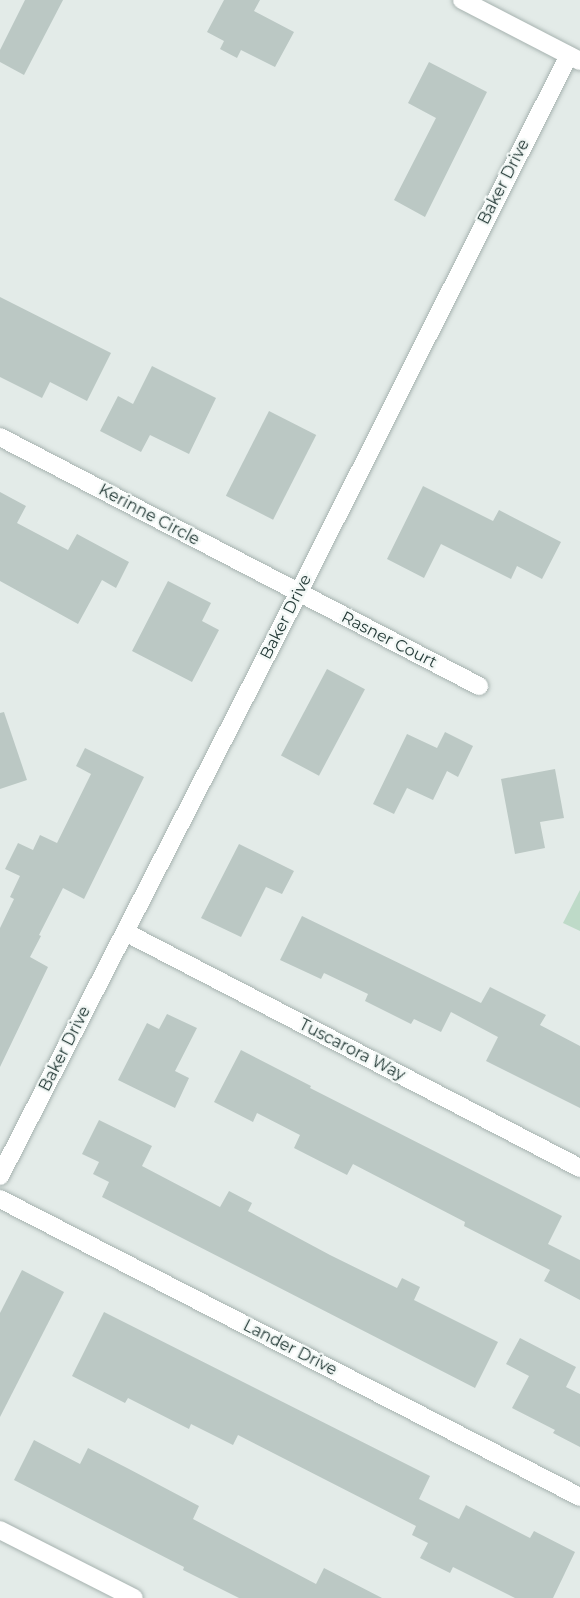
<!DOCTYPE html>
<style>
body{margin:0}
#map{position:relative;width:580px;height:1598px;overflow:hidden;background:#e3ebe8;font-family:Montserrat,sans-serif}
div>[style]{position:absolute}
.green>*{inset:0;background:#bedac8}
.building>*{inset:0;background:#bbc8c4;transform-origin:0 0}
.roads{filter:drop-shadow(0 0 2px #a6b2af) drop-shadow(0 0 2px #a6b2af)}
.minor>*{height:18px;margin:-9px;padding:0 9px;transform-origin:9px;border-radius:9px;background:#fff}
.tertiary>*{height:18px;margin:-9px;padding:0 9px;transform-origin:9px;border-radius:9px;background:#fff}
span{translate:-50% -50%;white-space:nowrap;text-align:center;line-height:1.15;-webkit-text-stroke:4.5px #f3f8f6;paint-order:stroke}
.street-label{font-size:16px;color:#243a37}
</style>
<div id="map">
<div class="green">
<i style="clip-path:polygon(580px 890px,580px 931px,563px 923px)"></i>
</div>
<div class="building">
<i style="clip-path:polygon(25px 0,63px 0,24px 75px,0 62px,0 50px)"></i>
<i style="clip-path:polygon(224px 0,260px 0,254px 11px,294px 32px,275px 67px,241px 50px,237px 58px,220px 49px,224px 41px,207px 32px)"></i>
<i style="clip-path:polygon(429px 62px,487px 92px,425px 217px,394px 200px,436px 118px,408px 103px)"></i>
<i style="clip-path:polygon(0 297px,111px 353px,87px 401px,50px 382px,42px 398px,0 377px)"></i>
<i style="clip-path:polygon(152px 366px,216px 398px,189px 454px,150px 435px,141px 452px,100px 431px,118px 396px,133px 404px)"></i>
<i style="left:269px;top:411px;width:53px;height:95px;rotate:27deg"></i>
<i style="clip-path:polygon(423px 486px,493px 521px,499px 510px,561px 542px,542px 579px,517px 566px,511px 579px,441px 544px,424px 578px,387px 559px)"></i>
<i style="clip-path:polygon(0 492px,26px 506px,17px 523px,68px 550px,77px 534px,129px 562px,116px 588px,102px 580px,78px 624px,0 581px)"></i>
<i style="clip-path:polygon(168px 581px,211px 603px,202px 621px,219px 630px,192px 682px,132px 651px)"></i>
<i style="left:327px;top:669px;width:43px;height:98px;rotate:28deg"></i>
<i style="clip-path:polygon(4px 712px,27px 780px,0 789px,0 713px)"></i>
<i style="clip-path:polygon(445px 732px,473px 746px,458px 777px,447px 771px,433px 800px,407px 788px,394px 814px,373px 804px,407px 734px,437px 748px)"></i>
<i style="clip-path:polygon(85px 748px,144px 777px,84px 899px,63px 888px,39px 935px,41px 936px,30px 957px,48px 967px,0 1067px,0 928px,14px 899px,10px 897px,20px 876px,5px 869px,18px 843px,33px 850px,40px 835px,57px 843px,91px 774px,76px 766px)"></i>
<i style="clip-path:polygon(555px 769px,564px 818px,540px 822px,545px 848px,515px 854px,501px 779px)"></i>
<i style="clip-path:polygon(239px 844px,294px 871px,282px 894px,266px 887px,241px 937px,201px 918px)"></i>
<i style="clip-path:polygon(302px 916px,481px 1003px,490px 987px,546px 1015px,540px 1025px,580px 1046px,580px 1108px,486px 1061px,498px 1037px,451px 1012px,441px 1032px,414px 1019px,411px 1024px,365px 1001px,368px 994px,324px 973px,321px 979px,280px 960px)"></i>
<i style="clip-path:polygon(167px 1014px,197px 1028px,175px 1071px,189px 1078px,175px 1108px,118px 1080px,147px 1023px,159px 1029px)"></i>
<i style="clip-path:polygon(241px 1050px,311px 1086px,310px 1088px,562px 1216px,548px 1244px,580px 1260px,580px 1300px,544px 1281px,550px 1270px,464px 1226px,465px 1222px,353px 1164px,347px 1175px,294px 1148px,300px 1135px,257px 1113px,253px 1122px,214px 1102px)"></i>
<i style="clip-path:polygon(99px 1120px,152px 1146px,142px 1166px,220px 1207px,229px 1191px,252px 1203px,248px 1211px,330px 1255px,397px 1288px,402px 1278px,420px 1287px,414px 1300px,498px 1342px,475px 1388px,102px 1197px,109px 1182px,93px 1174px,99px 1162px,82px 1154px)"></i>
<i style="clip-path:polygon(22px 1270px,64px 1292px,0 1417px,0 1313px)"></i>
<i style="clip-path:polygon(104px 1312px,430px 1476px,419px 1499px,459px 1519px,466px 1505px,530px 1538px,534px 1531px,575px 1552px,553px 1598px,515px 1598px,453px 1567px,450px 1573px,420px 1558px,428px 1543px,412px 1535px,416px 1526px,238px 1435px,233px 1445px,191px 1424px,189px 1429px,128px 1398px,125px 1403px,72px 1376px)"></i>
<i style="clip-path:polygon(520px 1338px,576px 1367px,566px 1387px,580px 1394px,580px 1447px,553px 1433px,555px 1430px,512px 1408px,529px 1376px,506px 1364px)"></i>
<i style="clip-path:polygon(34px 1440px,80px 1464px,88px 1448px,129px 1469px,199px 1506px,193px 1519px,316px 1584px,324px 1568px,382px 1598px,239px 1598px,183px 1570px,184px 1567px,14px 1480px)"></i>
</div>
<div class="roads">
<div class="minor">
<i style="left:0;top:437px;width:540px;rotate:27.47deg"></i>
<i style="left:125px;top:932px;width:513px;rotate:27.41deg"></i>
<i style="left:0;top:1176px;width:654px;rotate:-62.89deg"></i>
<i style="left:298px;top:594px;width:603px;rotate:-63.31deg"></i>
<i style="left:0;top:1199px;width:652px;rotate:27.19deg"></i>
<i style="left:0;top:1530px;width:150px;rotate:26.9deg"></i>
</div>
<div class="tertiary">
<i style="left:462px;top:0;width:133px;rotate:27.3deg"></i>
</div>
</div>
<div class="street-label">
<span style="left:504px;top:182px;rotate:-63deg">Baker Drive</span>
<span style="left:149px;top:515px;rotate:28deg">Kerinne Circle</span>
<span style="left:286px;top:617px;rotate:-63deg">Baker Drive</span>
<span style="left:389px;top:640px;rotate:27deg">Rasner Court</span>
<span style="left:65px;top:1049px;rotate:-63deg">Baker Drive</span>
<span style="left:352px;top:1050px;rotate:27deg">Tuscarora Way</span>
<span style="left:290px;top:1348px;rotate:27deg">Lander Drive</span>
</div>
</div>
